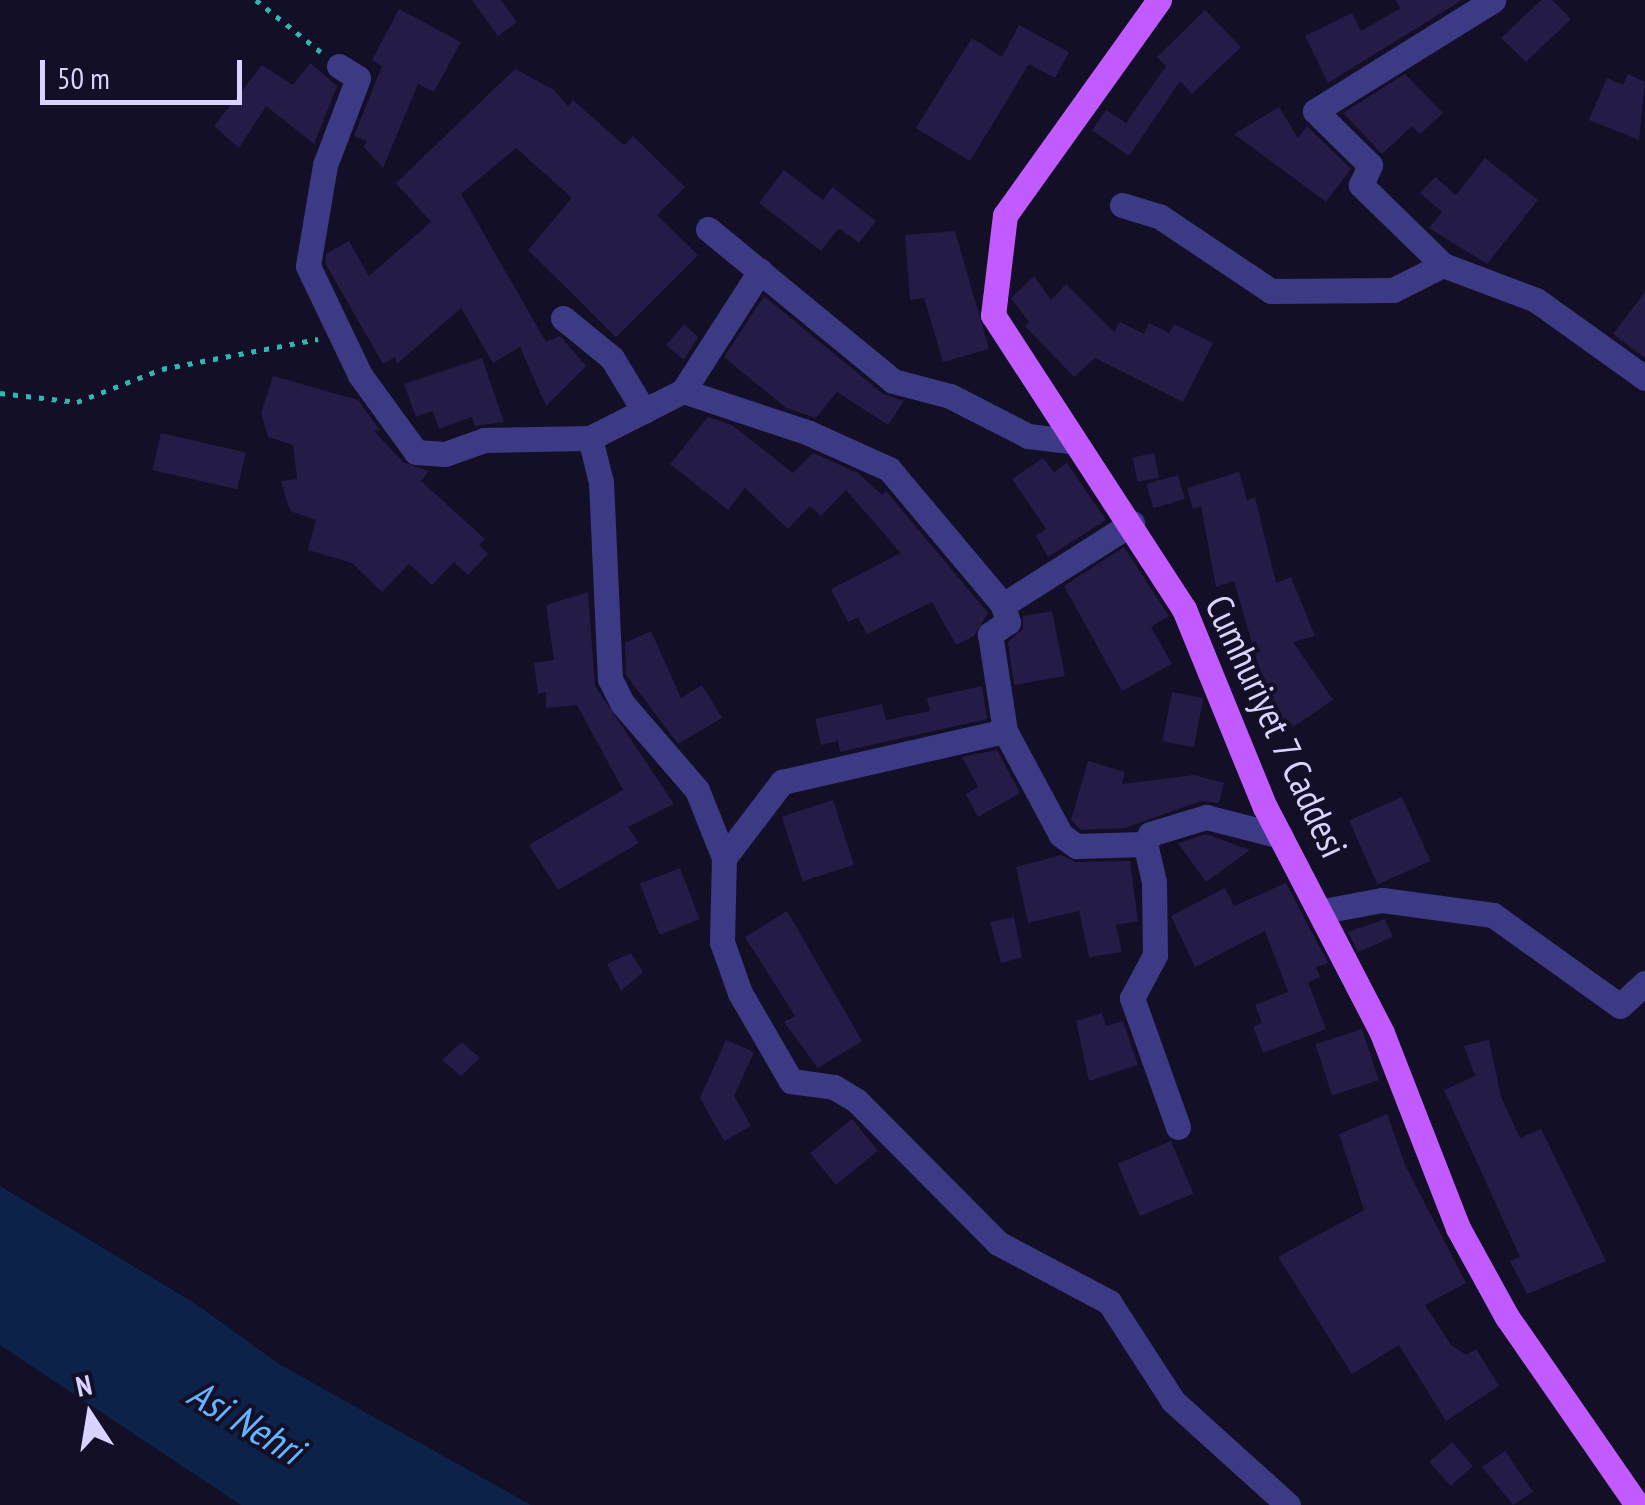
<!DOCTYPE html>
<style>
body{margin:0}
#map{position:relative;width:1645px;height:1505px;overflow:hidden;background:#130f26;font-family:"PT Sans Narrow",sans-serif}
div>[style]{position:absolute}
.water>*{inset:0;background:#0c2248}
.building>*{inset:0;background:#241b47;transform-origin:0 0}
.path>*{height:5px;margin-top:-2.5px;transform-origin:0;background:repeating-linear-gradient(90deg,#2fb8b0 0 5px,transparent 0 13px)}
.minor>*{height:25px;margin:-12.5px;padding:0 12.5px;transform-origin:12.5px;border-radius:12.5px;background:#3d3a85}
.major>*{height:25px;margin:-12.5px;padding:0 12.5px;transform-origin:12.5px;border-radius:12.5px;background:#c25bff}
span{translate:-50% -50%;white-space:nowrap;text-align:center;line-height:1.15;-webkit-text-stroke:8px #130f26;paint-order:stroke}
.street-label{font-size:38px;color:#d9d4ff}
.water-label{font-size:40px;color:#62b6ff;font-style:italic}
.north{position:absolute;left:40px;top:1365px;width:100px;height:100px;-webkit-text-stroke:8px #130f26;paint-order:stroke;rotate:348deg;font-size:28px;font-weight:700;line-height:40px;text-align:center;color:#d9d4ff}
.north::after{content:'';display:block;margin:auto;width:35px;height:45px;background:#d9d4ff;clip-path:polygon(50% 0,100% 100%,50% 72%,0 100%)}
.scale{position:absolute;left:40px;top:60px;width:202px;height:45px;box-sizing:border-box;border:5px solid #d9d4ff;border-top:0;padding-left:12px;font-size:30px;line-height:35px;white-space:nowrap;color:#d9d4ff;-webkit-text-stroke:8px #130f26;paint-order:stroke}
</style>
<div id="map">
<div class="water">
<i style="clip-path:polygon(0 1186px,196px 1304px,279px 1364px,531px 1505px,241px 1505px,0 1345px)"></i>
</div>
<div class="building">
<i style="clip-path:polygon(472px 0,501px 0,517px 22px,498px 36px)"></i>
<i style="clip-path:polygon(1395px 0,1462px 0,1328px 83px,1305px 36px,1352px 13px,1361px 31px,1401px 8px)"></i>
<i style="clip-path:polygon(1541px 0,1552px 0,1571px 19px,1526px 62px,1501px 38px)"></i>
<i style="clip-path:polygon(399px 9px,461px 42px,434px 92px,418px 84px,383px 168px,364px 147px,367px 141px,354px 136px,382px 66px,372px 60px)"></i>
<i style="clip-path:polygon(1205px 10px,1241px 47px,1192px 94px,1180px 81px,1129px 156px,1092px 130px,1106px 110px,1126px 123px,1166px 66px,1157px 57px)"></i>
<i style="clip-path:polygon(1019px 25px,1069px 52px,1055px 78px,1029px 64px,970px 161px,916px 128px,972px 38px,1002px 57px)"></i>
<i style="clip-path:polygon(310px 63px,337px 86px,314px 144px,266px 106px,239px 148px,214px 126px,262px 65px,293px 85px)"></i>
<i style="clip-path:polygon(515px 69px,554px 90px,568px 106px,573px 100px,624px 145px,633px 136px,685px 187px,657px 215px,698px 255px,616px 337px,528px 250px,572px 198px,516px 148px,461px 194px,546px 342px,560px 336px,586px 366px,546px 406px,520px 347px,493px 363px,461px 308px,397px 364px,395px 357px,383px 364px,325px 263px,326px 254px,349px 241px,369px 276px,431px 222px,396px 183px)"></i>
<i style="clip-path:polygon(1405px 74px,1443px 113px,1420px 134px,1412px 126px,1382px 154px,1343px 113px)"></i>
<i style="clip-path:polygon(1628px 74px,1645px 82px,1639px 140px,1589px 120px,1607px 78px,1623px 85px)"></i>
<i style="clip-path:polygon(1279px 107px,1298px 138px,1307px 126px,1351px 169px,1326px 202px,1234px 134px)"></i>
<i style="clip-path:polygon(1485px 158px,1538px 200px,1487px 264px,1429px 228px,1442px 212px,1420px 193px,1435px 177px,1456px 195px)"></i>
<i style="clip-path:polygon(784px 170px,823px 200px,832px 187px,876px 221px,859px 243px,839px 228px,821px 251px,759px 203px)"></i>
<i style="clip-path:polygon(955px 231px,989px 349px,943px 362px,924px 298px,910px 300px,905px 235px)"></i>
<i style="clip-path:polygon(1034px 276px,1051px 300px,1066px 284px,1114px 332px,1120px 322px,1144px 334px,1149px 323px,1169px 333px,1174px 324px,1213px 343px,1183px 402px,1095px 358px,1074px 377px,1025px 326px,1029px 322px,1011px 298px)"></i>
<i style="clip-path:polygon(1645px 292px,1645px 358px,1613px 334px)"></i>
<i style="clip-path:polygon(764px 296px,883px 394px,904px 401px,888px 425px,837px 392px,816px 418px,786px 408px,724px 357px)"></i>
<i style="clip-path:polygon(684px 324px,698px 337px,684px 360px,666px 345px)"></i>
<i style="clip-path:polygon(482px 358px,504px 422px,475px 426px,472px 417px,439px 429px,433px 411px,416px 417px,404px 384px)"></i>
<i style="clip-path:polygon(273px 376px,358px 400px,380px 430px,374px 431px,403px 462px,429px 471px,421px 481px,485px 539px,479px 545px,488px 554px,468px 575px,454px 562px,432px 585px,409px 564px,382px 592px,352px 563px,308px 550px,316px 520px,290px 511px,281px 481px,297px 479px,293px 445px,268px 437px,261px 413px)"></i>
<i style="clip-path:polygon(708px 417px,732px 425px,793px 473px,813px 453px,858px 473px,882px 495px,886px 491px,988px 613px,974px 636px,956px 645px,932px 602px,867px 634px,858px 617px,848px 622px,831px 589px,901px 553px,846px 490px,821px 516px,810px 506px,788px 529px,745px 488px,728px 510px,670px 464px)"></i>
<i style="left:161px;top:433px;width:87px;height:38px;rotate:13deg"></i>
<i style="left:1154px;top:453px;width:25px;height:22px;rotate:78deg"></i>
<i style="clip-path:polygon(1043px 458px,1054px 472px,1067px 463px,1106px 520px,1048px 557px,1036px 536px,1046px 529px,1012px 479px)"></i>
<i style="clip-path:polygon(1239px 472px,1247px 500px,1255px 497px,1276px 583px,1291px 577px,1315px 636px,1293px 642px,1333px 700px,1290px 729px,1255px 678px,1261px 674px,1234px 581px,1216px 587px,1201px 506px,1193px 509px,1187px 488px)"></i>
<i style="left:1178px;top:475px;width:25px;height:33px;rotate:74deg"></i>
<i style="clip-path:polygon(1124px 547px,1169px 616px,1151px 627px,1172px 664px,1122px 691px,1064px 586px)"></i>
<i style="clip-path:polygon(588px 592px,595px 686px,674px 804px,628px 827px,639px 843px,558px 890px,529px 845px,623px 790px,577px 705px,546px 708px,546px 692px,538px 694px,534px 663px,554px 660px,546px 605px)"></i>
<i style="clip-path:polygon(1052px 611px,1065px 676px,1014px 685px,1008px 642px,1023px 629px,1023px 616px)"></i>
<i style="clip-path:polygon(651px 631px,681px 698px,702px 685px,722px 718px,678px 744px,626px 675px,625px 643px)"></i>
<i style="clip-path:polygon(982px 686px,987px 719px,840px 752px,838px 741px,821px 745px,815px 719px,882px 704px,886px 720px,930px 711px,927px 698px)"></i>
<i style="left:1172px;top:692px;width:32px;height:50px;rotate:11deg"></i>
<i style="clip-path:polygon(997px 750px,1020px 793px,978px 817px,966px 794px,978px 787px,962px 757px)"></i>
<i style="clip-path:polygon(1088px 761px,1125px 772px,1122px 784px,1194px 775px,1224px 783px,1219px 803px,1201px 801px,1125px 828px,1081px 830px,1071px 820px)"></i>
<i style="left:1402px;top:797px;width:70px;height:58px;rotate:66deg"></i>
<i style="left:833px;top:800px;width:68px;height:54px;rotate:72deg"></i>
<i style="clip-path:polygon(1206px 834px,1250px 850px,1206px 882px,1178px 843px)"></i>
<i style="clip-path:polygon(1061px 855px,1076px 862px,1130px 861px,1138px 921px,1116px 925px,1122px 952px,1089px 957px,1079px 911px,1028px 923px,1016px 867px)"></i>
<i style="left:680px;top:868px;width:55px;height:43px;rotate:69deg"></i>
<i style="clip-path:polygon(1286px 883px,1328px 963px,1316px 967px,1320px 977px,1308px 982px,1326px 1029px,1263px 1053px,1253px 1027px,1262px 1023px,1255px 1005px,1288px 992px,1265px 931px,1195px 967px,1171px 916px,1225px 888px,1234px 906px)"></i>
<i style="clip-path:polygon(787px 911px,862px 1041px,818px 1068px,784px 1022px,795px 1016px,745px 937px)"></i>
<i style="clip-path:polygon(1014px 917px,1022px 957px,1001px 963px,990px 922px)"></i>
<i style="clip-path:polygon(1385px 919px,1393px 937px,1358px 952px,1348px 932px)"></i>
<i style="clip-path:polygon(631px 953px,643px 972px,621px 991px,607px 964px)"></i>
<i style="clip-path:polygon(1102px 1013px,1106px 1026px,1123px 1021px,1138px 1065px,1089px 1081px,1076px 1021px)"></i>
<i style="left:1362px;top:1029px;width:54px;height:49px;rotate:72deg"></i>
<i style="clip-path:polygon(726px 1040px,754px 1052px,734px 1096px,751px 1126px,724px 1141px,700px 1098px)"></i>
<i style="clip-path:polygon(1489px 1040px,1501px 1097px,1520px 1138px,1541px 1129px,1606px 1261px,1527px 1294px,1510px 1261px,1520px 1257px,1444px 1090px,1475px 1076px,1464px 1046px)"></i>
<i style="clip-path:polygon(462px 1042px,480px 1058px,461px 1076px,442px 1060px)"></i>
<i style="clip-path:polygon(1387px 1114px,1406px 1167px,1466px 1283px,1425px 1305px,1451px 1345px,1466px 1355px,1476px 1349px,1499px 1386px,1446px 1421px,1399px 1345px,1352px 1374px,1278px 1257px,1364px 1210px,1339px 1134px)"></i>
<i style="left:852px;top:1119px;width:41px;height:54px;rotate:51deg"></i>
<i style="left:1171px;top:1141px;width:57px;height:58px;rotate:67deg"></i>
<i style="left:1452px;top:1442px;width:32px;height:30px;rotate:49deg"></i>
<i style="clip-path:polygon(1505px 1451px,1533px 1492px,1513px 1505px,1482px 1467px)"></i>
</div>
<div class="path">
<i style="left:256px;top:0;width:83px;rotate:38.7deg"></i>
<i style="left:0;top:393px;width:78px;rotate:6.7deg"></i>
<i style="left:77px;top:402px;width:91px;rotate:-21.2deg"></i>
<i style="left:162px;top:369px;width:159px;rotate:-10.9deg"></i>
</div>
<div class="minor">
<i style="left:339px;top:66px;width:22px;rotate:32deg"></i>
<i style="left:358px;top:78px;width:93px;rotate:110.8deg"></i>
<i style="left:325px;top:165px;width:102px;rotate:99.6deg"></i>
<i style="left:308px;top:266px;width:121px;rotate:64.5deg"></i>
<i style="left:360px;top:375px;width:95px;rotate:54deg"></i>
<i style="left:416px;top:452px;width:29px;rotate:4deg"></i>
<i style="left:445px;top:454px;width:41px;rotate:-19.7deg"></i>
<i style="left:484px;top:440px;width:106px;rotate:-1.1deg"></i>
<i style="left:590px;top:438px;width:104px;rotate:-26.8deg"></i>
<i style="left:683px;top:391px;width:133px;rotate:18.4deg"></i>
<i style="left:809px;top:433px;width:88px;rotate:24.2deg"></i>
<i style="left:889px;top:469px;width:177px;rotate:50deg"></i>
<i style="left:1003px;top:605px;width:153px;rotate:-32.4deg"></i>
<i style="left:1122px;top:205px;width:39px;rotate:17deg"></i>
<i style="left:1159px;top:216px;width:135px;rotate:33.8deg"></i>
<i style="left:1271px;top:291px;width:122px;rotate:-0.5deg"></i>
<i style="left:1393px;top:290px;width:56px;rotate:-26.6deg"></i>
<i style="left:1443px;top:265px;width:99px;rotate:20.6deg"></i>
<i style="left:1536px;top:300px;width:134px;rotate:35.6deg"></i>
<i style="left:708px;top:229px;width:239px;rotate:39.4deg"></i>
<i style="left:893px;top:381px;width:59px;rotate:14.7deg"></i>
<i style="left:950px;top:396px;width:88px;rotate:27.1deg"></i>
<i style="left:1028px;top:436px;width:42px;rotate:6.8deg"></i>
<i style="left:1443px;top:265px;width:115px;rotate:-135.7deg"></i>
<i style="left:1361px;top:185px;width:22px;rotate:-66deg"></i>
<i style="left:1370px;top:165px;width:77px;rotate:-135.5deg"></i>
<i style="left:1315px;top:111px;width:210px;rotate:-31.9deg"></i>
<i style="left:563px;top:318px;width:63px;rotate:39.2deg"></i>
<i style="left:612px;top:358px;width:62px;rotate:58.9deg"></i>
<i style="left:683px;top:391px;width:143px;rotate:-57.3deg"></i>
<i style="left:590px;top:438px;width:45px;rotate:76deg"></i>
<i style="left:601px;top:482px;width:197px;rotate:87.4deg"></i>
<i style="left:610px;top:679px;width:27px;rotate:63deg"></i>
<i style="left:622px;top:703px;width:115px;rotate:49.2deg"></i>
<i style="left:697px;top:790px;width:73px;rotate:68.3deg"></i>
<i style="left:724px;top:858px;width:84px;rotate:91.4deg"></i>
<i style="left:722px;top:942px;width:54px;rotate:70.6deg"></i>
<i style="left:740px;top:993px;width:102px;rotate:59.9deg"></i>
<i style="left:791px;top:1081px;width:43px;rotate:7.9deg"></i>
<i style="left:834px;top:1087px;width:27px;rotate:31deg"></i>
<i style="left:857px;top:1101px;width:200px;rotate:45.2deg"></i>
<i style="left:998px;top:1243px;width:126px;rotate:28deg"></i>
<i style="left:1109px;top:1302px;width:118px;rotate:57.1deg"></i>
<i style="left:1173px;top:1401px;width:155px;rotate:42.1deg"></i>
<i style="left:1003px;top:605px;width:18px;rotate:74deg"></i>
<i style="left:1008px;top:622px;width:22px;rotate:146deg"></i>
<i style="left:990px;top:634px;width:98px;rotate:81.2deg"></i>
<i style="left:1005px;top:731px;width:118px;rotate:61.7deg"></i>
<i style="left:1061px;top:835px;width:19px;rotate:36deg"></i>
<i style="left:1076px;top:846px;width:69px;rotate:-1.7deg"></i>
<i style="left:724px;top:858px;width:96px;rotate:-52.7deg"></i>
<i style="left:782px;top:782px;width:229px;rotate:-12.9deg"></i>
<i style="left:1323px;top:911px;width:60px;rotate:-10.6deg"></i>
<i style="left:1382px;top:900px;width:112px;rotate:7.7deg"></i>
<i style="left:1493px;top:915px;width:156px;rotate:35.6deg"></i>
<i style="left:1620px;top:1006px;width:34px;rotate:-43deg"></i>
<i style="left:1178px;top:1127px;width:137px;rotate:-109.6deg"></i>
<i style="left:1132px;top:998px;width:49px;rotate:-61.9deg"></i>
<i style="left:1155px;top:955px;width:73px;rotate:-90.8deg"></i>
<i style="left:1154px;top:882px;width:39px;rotate:-103deg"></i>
<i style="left:1145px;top:844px;width:11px;rotate:-63deg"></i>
<i style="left:1150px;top:834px;width:59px;rotate:-16.9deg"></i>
<i style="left:1206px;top:817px;width:77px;rotate:14.2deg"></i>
</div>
<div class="major">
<i style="left:1159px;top:0;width:264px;rotate:125.6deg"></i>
<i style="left:1005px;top:215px;width:101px;rotate:96.8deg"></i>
<i style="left:993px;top:315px;width:351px;rotate:57deg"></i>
<i style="left:1184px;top:609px;width:214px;rotate:67.8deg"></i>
<i style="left:1265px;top:807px;width:254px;rotate:62.6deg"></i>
<i style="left:1382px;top:1033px;width:209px;rotate:68.7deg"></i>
<i style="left:1458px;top:1228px;width:102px;rotate:61.2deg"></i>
<i style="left:1507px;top:1317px;width:229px;rotate:55.3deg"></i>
</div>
<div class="street-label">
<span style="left:1277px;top:726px;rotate:65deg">Cumhuriyet 7 Caddesi</span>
</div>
<div class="water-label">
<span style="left:246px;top:1421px;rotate:31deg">Asi Nehri</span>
</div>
<div class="north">N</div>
<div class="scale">50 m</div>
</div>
